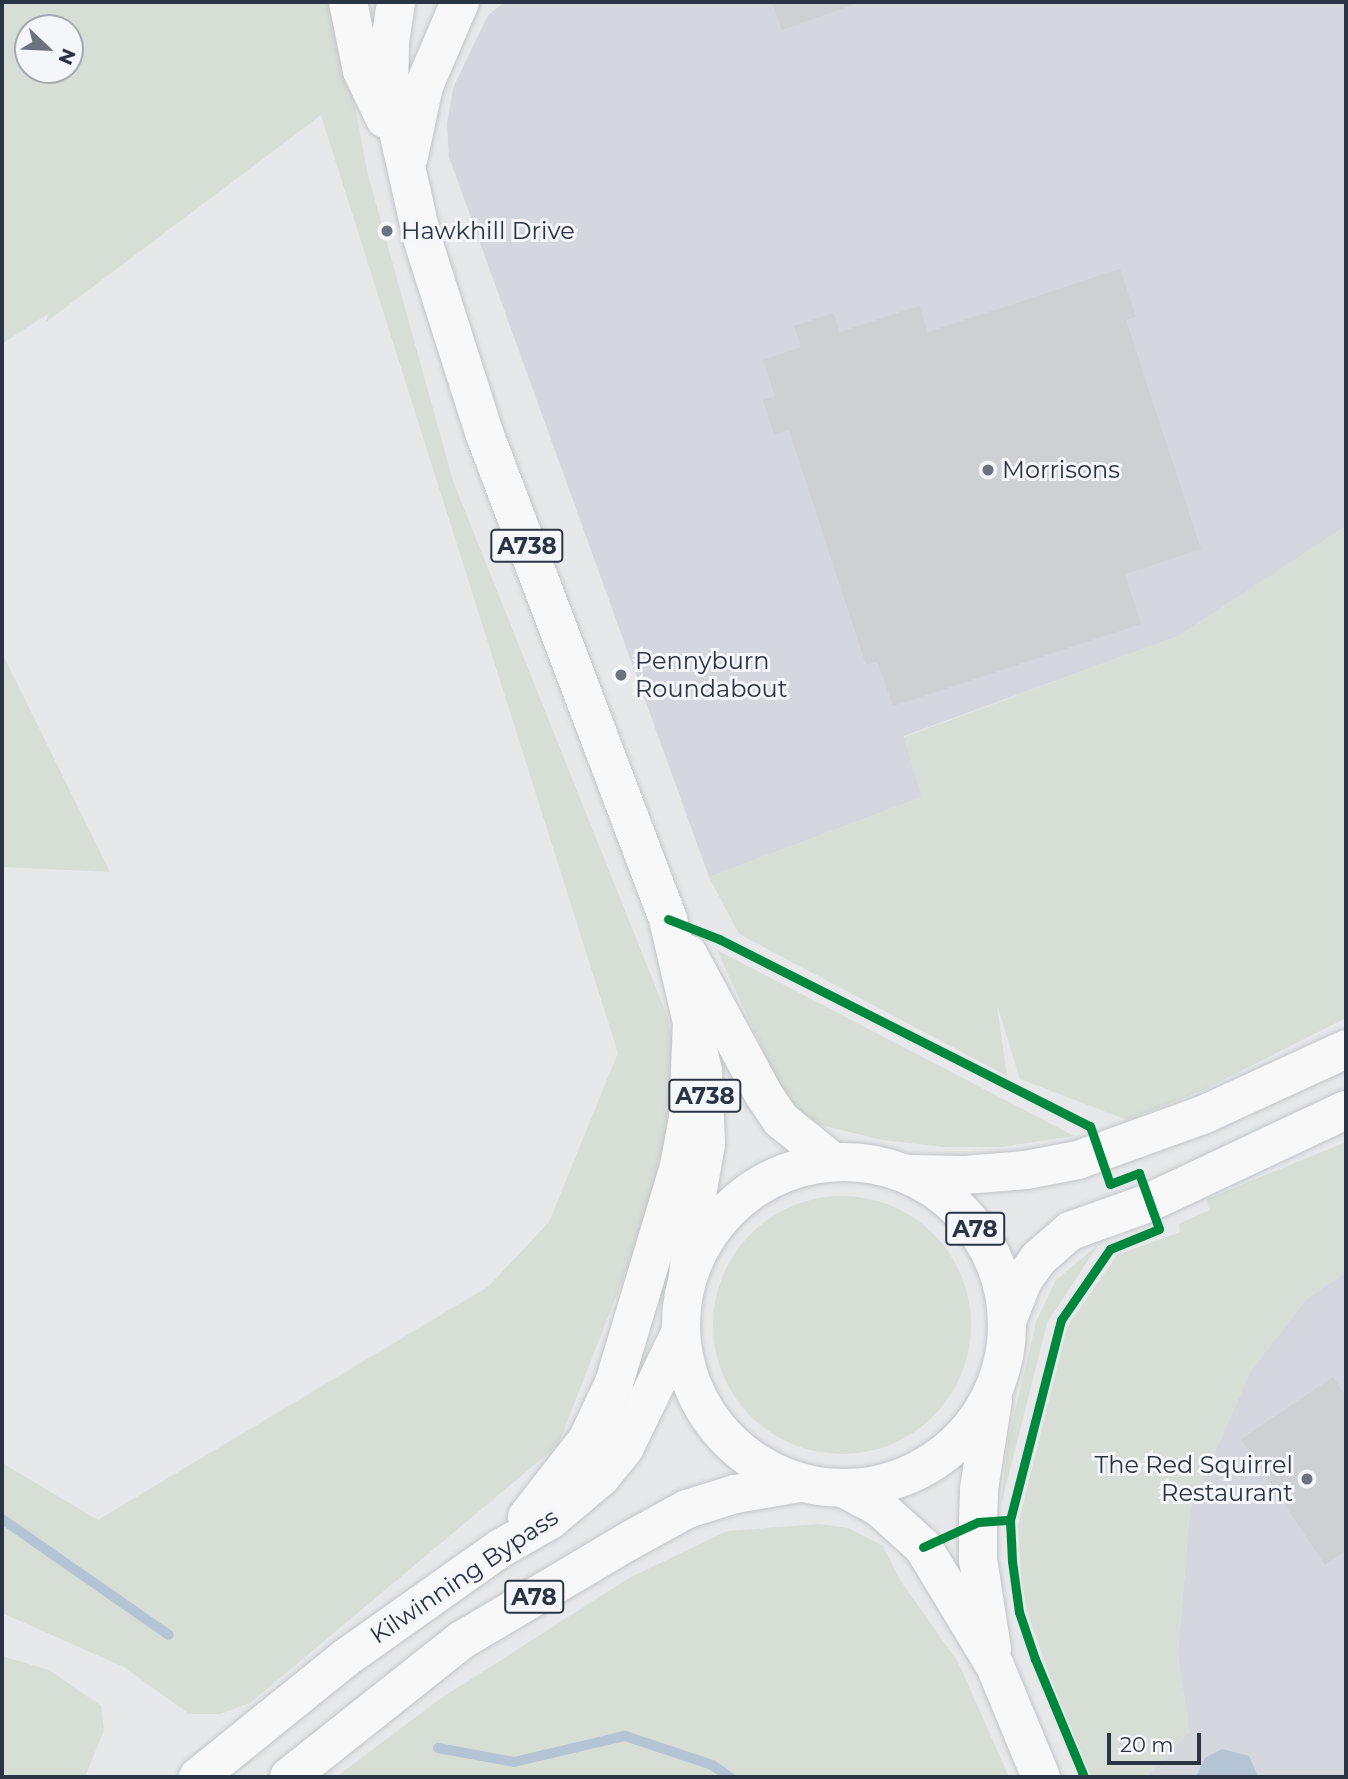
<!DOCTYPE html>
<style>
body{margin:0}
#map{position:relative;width:1348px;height:1779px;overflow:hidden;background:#e6e8ea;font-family:Montserrat,sans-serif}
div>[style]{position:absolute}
.built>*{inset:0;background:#d4d7dd}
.green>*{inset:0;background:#d6ded6}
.round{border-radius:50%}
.water>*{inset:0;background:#b4c4d5}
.stream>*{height:10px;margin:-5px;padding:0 5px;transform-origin:5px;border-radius:5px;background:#b4c4d5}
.building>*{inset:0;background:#ced0d3}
.roads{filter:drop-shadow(0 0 2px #c2c5c8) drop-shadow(0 0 2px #c2c5c8)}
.primary>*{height:38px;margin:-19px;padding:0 19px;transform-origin:19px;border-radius:19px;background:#f8f8f8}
.trunk>*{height:38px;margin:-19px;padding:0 19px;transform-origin:19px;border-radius:19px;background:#f8f8f8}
.trunk>.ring{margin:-19px;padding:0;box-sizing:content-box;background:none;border:38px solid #f8f8f8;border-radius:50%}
.cycleway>*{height:9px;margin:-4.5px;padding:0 4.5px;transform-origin:4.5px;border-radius:4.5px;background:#00873e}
.dots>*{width:19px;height:19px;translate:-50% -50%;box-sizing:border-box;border:4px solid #f4f6f9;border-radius:50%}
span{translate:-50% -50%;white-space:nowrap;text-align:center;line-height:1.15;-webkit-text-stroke:6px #f4f6f9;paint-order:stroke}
.shield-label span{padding:2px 5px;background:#f4f6f9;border:2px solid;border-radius:5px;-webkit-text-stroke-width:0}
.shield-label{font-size:23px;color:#2b3445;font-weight:700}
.poi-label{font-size:24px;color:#2b3445}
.left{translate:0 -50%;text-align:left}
.right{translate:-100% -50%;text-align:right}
.street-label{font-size:24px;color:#2b3445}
.frame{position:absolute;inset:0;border:4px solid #2b3445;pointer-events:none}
.north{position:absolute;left:14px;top:14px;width:70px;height:70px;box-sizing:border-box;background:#f4f6f9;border:2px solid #a4a8b1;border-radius:50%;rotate:113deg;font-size:19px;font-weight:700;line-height:28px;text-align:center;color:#2b3445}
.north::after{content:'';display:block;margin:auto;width:24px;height:32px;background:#6c737f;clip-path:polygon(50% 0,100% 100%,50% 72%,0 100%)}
.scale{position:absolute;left:1107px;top:1733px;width:94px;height:32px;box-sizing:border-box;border:4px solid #2b3445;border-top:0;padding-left:9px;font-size:21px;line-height:24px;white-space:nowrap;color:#2b3445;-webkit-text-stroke:5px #f4f6f9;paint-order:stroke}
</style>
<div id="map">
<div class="built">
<i style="clip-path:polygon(505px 2px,1346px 2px,1346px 526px,1179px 636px,904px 736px,922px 797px,709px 877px,449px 157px,447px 123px,453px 88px,488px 15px)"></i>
<i style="clip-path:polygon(1346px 1272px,1346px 1777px,1146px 1777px,1189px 1732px,1178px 1654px,1190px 1509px,1250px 1372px,1306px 1299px)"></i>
</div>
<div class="green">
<i style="clip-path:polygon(evenodd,2px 2px,336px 2px,367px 171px,453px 481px,668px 1018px,679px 1076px,660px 1184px,558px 1445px,250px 1703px,220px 1714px,189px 1714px,124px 1667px,2px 1613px,2px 1463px,98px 1520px,489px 1286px,549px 1222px,618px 1053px,321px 115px,45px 323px,49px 313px,2px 344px,2px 2px,28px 28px,70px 28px,70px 70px,28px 70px,28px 28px)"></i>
<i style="clip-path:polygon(1346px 526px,1346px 1018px,1199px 1092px,1127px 1120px,1020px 1079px,997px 1005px,1007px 1076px,739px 934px,709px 877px,922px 797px,904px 737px,1179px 636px)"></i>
<i style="clip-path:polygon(2px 653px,110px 872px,2px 867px)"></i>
<i style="clip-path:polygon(717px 950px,1074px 1136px,1001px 1147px,944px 1147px,882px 1140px,817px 1124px,799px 1112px,783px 1094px)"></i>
<i style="clip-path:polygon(1346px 1142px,1346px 1272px,1306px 1299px,1250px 1372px,1190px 1509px,1178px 1654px,1189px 1732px,1146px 1777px,1091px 1777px,1049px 1674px,1027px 1611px,1021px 1577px,1018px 1525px,1067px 1327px,1117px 1255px,1180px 1232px,1179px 1224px,1209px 1210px,1207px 1199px)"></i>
<i class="round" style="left:713px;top:1196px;width:258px;height:258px"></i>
<i style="clip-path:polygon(1099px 1244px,1047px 1323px,1001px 1505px,1008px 1441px,1036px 1322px,1056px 1280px)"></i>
<i style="clip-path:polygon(819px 1524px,848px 1528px,883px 1546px,900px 1580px,958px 1662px,1009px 1777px,336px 1777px,440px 1699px,629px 1578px,727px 1531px)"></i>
<i style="clip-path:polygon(2px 1656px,49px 1670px,101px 1706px,104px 1730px,85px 1777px,2px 1777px)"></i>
</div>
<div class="water">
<i style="clip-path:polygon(1222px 1749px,1249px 1756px,1258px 1777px,1196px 1777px,1205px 1758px)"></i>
</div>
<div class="stream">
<i style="left:2px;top:1519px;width:203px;rotate:34.8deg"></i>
<i style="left:438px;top:1748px;width:77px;rotate:10.4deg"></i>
<i style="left:514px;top:1762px;width:114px;rotate:-13.2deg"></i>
<i style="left:625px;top:1736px;width:92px;rotate:18.4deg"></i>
<i style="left:712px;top:1765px;width:22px;rotate:34deg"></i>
</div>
<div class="building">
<i style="clip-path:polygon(772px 2px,861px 2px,782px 30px)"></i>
<i style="clip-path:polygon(1120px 269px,1136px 317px,1126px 320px,1201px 549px,1125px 574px,1141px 624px,893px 706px,877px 661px,866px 665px,789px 430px,774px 435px,763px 400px,775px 396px,763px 360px,801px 347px,794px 326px,833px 313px,840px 332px,919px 306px,928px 332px)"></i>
<i style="clip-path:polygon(1333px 1377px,1346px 1397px,1346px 1550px,1325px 1565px,1241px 1439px)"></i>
</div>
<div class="roads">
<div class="primary">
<i style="left:348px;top:2px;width:70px;rotate:78.5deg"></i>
<i style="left:362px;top:71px;width:53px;rotate:64.4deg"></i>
<i style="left:396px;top:2px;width:40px;rotate:98.5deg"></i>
<i style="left:390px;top:42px;width:49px;rotate:91.2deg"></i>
<i style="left:389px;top:91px;width:151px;rotate:77.3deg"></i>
<i style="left:422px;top:238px;width:207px;rotate:72.3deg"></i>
<i style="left:485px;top:435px;width:517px;rotate:69.29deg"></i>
<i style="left:668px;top:919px;width:156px;rotate:77deg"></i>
<i style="left:703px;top:1071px;width:73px;rotate:87.6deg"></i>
<i style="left:706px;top:1144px;width:58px;rotate:100deg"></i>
<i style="left:696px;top:1201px;width:75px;rotate:96.1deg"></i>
<i style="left:409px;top:156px;width:72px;rotate:-77.9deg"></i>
<i style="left:424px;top:86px;width:91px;rotate:-66.8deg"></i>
<i style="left:688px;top:954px;width:160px;rotate:61.7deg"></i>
<i style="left:764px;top:1095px;width:30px;rotate:56deg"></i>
<i style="left:781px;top:1120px;width:67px;rotate:38.9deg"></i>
</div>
<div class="trunk">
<i class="ring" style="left:681px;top:1162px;width:288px;height:288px"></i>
<i style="left:908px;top:1174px;width:57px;rotate:1deg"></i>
<i style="left:965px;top:1175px;width:61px;rotate:-4.7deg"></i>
<i style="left:1026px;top:1170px;width:53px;rotate:-10.9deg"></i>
<i style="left:1078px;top:1160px;width:135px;rotate:-19.9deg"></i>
<i style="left:1205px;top:1114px;width:155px;rotate:-24.7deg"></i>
<i style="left:1007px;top:1321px;width:44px;rotate:-68.7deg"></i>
<i style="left:1023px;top:1280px;width:26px;rotate:-54deg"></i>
<i style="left:1038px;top:1259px;width:43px;rotate:-41.2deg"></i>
<i style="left:1070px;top:1231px;width:83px;rotate:-19.7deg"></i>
<i style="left:1148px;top:1203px;width:219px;rotate:-25.2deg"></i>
<i style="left:845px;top:1489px;width:40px;rotate:28deg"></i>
<i style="left:880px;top:1508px;width:58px;rotate:42.2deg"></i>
<i style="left:923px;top:1547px;width:139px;rotate:58.8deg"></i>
<i style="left:995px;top:1666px;width:120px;rotate:67.5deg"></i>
<i style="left:527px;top:1517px;width:98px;rotate:-52.1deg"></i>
<i style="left:587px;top:1440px;width:63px;rotate:-64.7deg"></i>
<i style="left:614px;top:1383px;width:227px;rotate:-73.3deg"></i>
<i style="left:679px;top:1166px;width:49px;rotate:-79.4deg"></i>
<i style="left:688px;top:1118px;width:95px;rotate:-87.6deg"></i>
<i style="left:992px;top:1649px;width:90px;rotate:-98.9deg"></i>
<i style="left:978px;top:1560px;width:38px;rotate:-90deg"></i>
<i style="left:978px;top:1522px;width:33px;rotate:-88deg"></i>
<i style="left:979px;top:1489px;width:90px;rotate:-81.1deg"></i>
<i style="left:198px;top:1777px;width:188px;rotate:-38.9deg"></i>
<i style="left:344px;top:1659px;width:192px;rotate:-35.3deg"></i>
<i style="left:501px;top:1548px;width:56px;rotate:-29.7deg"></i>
<i style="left:550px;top:1520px;width:67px;rotate:-40.1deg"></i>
<i style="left:601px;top:1477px;width:38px;rotate:-51deg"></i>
<i style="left:625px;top:1447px;width:127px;rotate:-64.2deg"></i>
<i style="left:289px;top:1777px;width:221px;rotate:-38.4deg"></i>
<i style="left:462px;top:1640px;width:192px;rotate:-30.7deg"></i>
<i style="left:627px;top:1542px;width:68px;rotate:-28.8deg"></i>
<i style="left:687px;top:1509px;width:50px;rotate:-17.4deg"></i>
<i style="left:735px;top:1494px;width:66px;rotate:-9.6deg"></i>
</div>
</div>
<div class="cycleway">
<i style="left:668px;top:919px;width:55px;rotate:21.4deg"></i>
<i style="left:719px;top:939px;width:415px;rotate:26.8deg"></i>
<i style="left:1090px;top:1126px;width:61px;rotate:71deg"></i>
<i style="left:1110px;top:1184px;width:31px;rotate:-21deg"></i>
<i style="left:1139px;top:1173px;width:59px;rotate:70.3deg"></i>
<i style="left:1159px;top:1229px;width:53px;rotate:157.8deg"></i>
<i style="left:1110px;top:1249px;width:86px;rotate:124.6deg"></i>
<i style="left:1061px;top:1320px;width:206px;rotate:104.3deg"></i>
<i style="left:1010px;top:1520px;width:41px;rotate:87.2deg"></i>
<i style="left:1012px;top:1561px;width:51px;rotate:82.2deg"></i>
<i style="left:1019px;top:1612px;width:50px;rotate:71.2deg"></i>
<i style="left:1035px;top:1659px;width:128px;rotate:67.4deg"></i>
<i style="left:923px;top:1547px;width:60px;rotate:-24.4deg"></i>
<i style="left:978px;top:1522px;width:32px;rotate:-4deg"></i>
</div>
<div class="dots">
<i style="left:387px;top:231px;background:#6c737f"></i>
<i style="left:988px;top:470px;background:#6c737f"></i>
<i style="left:621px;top:675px;background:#6c737f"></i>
<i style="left:1307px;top:1479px;background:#6c737f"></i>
</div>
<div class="shield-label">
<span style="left:527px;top:546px">A738</span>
<span style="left:705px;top:1096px">A738</span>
<span style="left:975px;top:1229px">A78</span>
<span style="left:534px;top:1597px">A78</span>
</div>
<div class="poi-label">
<span class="left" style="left:401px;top:231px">Hawkhill Drive</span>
<span class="left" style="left:1002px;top:470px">Morrisons</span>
<span class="left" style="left:635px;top:675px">Pennyburn<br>Roundabout</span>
<span class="right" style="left:1293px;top:1479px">The Red Squirrel<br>Restaurant</span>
</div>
<div class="street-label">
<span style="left:464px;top:1576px;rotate:-34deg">Kilwinning Bypass</span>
</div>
<div class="frame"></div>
<div class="north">N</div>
<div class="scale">20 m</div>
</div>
